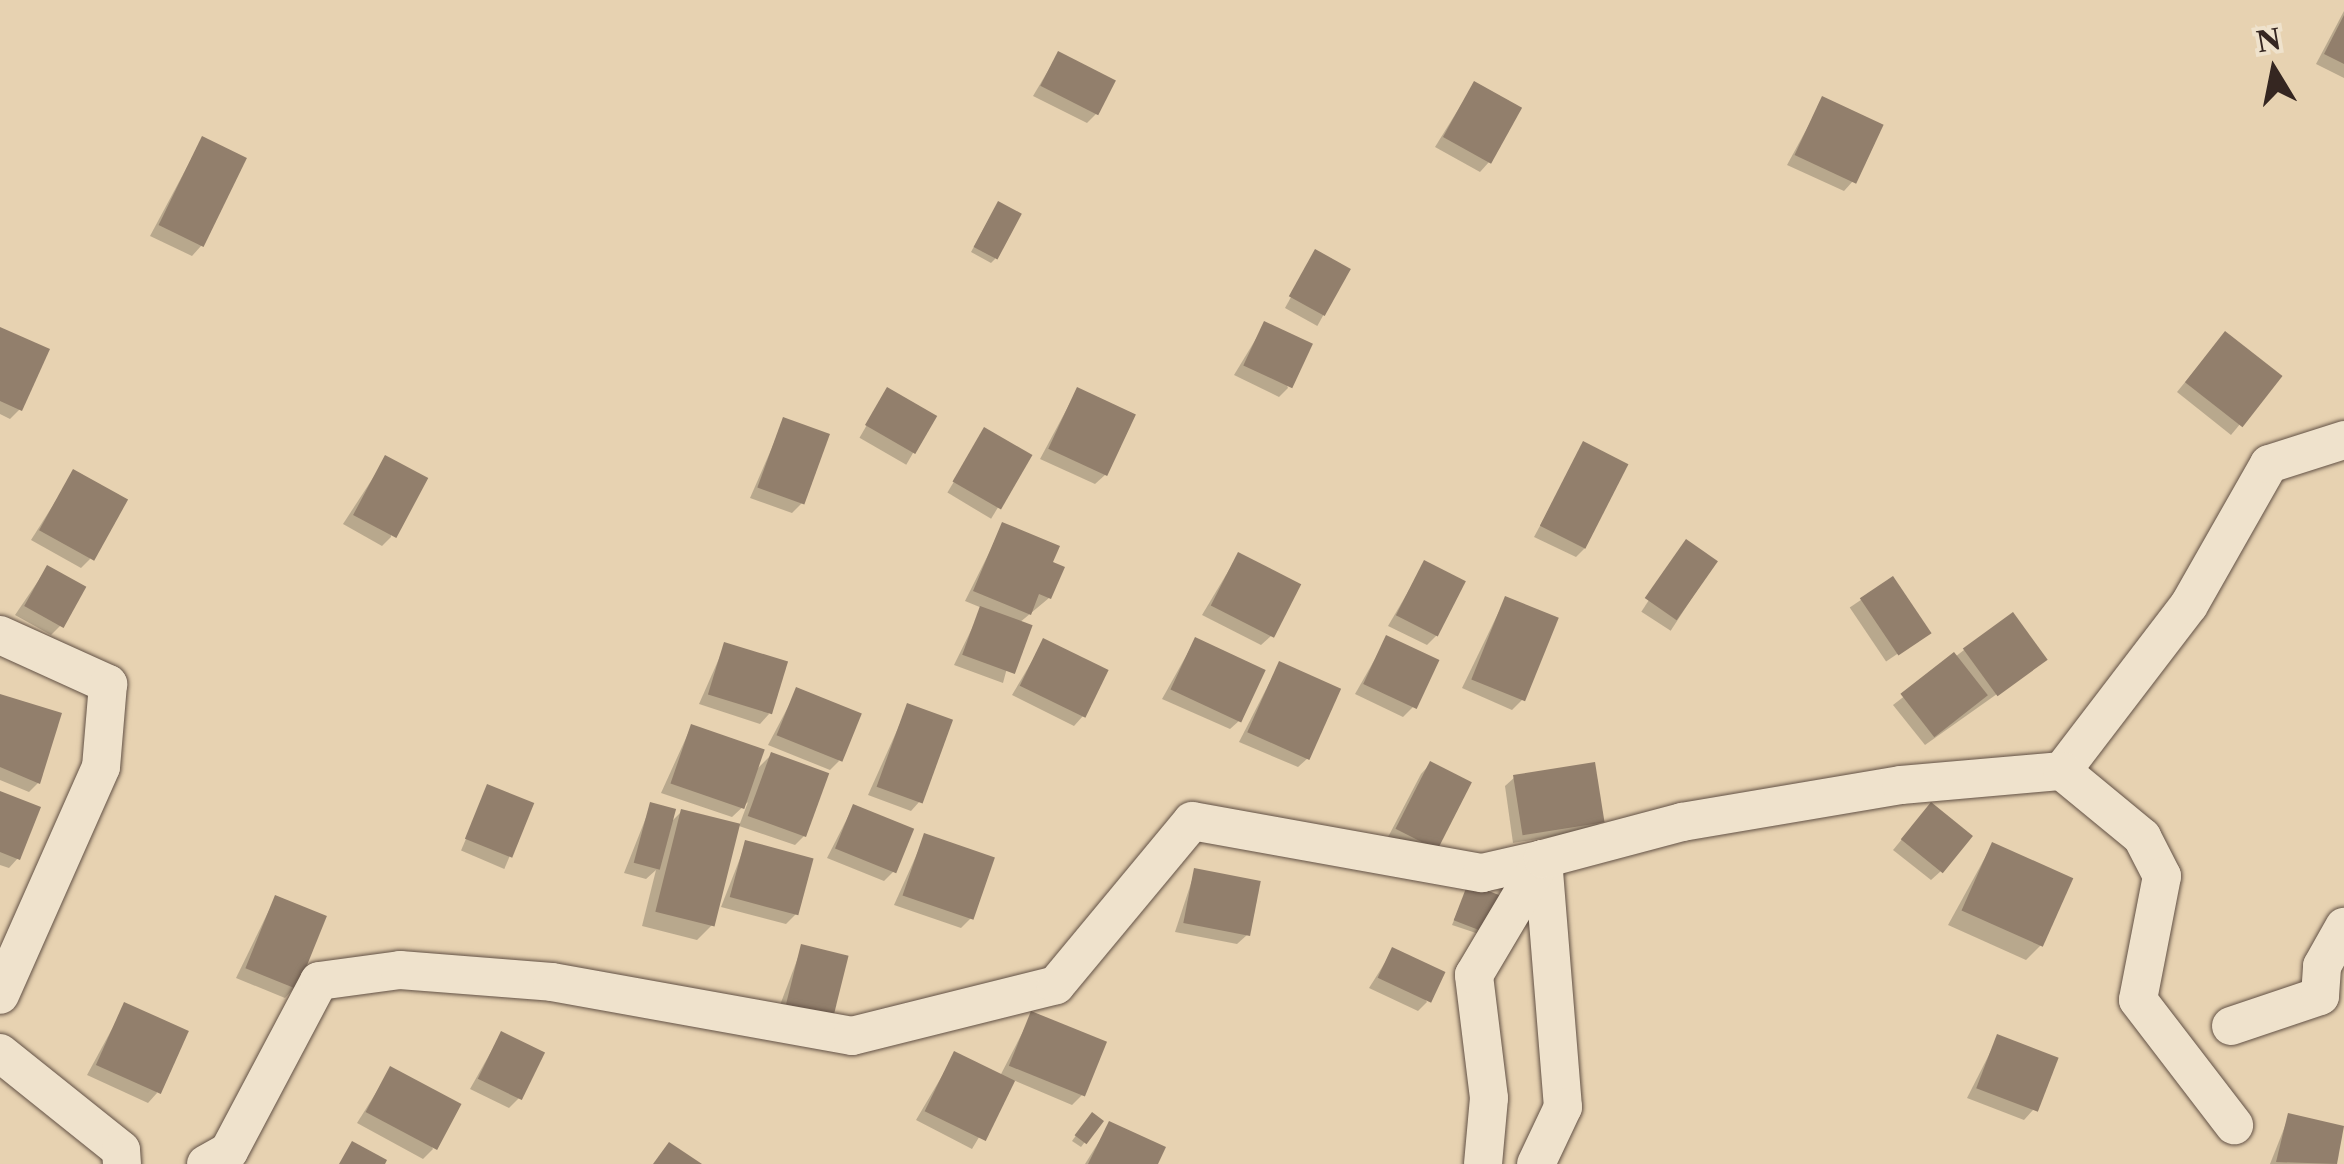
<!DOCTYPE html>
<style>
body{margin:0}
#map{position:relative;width:2344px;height:1164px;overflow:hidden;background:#e7d2b1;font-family:"Libre Caslon Text",serif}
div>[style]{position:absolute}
.shadow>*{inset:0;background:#0003;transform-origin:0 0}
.building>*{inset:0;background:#927f6c;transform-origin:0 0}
.roads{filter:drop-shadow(0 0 2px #625145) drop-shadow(0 0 2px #625145)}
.street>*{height:38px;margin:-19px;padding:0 19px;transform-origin:19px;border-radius:19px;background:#efe2cc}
span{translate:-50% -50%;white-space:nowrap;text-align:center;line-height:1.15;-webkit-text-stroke:9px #efe2cc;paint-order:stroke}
.north{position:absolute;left:2224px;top:20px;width:100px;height:100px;-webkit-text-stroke:8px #efe2cc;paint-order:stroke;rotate:350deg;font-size:28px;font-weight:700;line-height:40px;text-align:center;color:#352621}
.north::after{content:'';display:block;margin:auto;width:35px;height:45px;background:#352621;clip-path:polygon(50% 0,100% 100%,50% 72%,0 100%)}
</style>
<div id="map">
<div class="shadow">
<i style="clip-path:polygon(2344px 11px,2344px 78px,2316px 64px)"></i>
<i style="clip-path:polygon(1058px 54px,1097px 113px,1087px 123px,1033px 96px)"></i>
<i style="clip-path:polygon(1474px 84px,1489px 162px,1480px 172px,1435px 147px)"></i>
<i style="clip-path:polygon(1823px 99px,1853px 181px,1844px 191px,1787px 165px)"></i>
<i style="clip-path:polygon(202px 139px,201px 246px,192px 256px,150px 236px)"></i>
<i style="clip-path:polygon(995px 208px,995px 259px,991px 263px,971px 252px)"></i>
<i style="left:1316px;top:252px;width:37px;height:64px;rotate:29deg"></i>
<i style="clip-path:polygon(1265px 324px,1288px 388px,1279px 397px,1234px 375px)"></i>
<i style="clip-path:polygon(0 330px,20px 409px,10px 419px,0 414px)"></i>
<i style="clip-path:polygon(2216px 344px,2279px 377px,2231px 435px,2177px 392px)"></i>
<i style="left:887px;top:390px;width:54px;height:55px;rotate:30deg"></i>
<i style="clip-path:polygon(1077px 390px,1105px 475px,1095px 484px,1040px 459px)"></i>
<i style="clip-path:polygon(784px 420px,802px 503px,792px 513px,750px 498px)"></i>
<i style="left:985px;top:430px;width:51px;height:73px;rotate:31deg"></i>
<i style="clip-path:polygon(1584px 444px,1586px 547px,1576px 557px,1534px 537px)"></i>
<i style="clip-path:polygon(386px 458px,391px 537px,382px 546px,343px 524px)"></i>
<i style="clip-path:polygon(74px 472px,90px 559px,81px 568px,31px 540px)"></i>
<i style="clip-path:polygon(1003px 525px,1050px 564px,1049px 598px,1019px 623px,1003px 683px,954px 665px,982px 608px,965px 601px)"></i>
<i style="left:1686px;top:543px;width:35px;height:82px;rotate:33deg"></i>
<i style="clip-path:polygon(1238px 555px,1271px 636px,1261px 645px,1202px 615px)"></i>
<i style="clip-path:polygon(1425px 563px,1437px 635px,1427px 645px,1388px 626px)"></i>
<i style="clip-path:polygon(47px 568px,61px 625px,51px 635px,15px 615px)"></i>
<i style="left:1892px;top:579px;width:65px;height:51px;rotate:56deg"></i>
<i style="clip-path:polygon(1505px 599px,1522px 700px,1512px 710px,1462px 688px)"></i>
<i style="clip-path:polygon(1387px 638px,1413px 707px,1403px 717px,1355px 694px)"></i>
<i style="clip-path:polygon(1195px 640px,1240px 720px,1230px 729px,1162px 699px)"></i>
<i style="clip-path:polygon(1044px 641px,1083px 716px,1074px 726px,1012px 695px)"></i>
<i style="clip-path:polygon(725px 645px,769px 714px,760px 724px,699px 704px)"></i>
<i style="clip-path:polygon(1964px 650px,2045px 660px,1925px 745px,1893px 705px)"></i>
<i style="clip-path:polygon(1279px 664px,1308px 758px,1298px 767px,1239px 742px)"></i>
<i style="clip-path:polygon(797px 690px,839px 761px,830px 770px,768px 745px)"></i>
<i style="clip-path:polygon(0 696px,38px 783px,29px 792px,0 780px)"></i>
<i style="clip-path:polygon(908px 706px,920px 801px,911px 811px,868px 795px)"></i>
<i style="clip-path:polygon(691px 727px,755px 771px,771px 755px,805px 835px,795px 845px,739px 826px,748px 802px,732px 817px,661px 793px)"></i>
<i style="clip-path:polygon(1430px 764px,1436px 849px,1387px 839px,1421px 774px)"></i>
<i style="clip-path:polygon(1515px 777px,1602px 821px,1592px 830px,1513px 843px,1505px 786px)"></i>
<i style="left:488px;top:787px;width:47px;height:69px;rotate:23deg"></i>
<i style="clip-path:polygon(0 794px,18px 858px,9px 868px,0 865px)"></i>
<i style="clip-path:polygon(651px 805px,669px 824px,681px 812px,712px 925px,697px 940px,642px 926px,656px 870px,646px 879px,624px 873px)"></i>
<i style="clip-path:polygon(853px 807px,894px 871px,884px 881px,827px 858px)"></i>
<i style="clip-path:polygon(1922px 815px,1941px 871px,1931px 880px,1893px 850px)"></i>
<i style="clip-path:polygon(925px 836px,971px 918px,961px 928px,894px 905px)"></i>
<i style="clip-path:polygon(746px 843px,796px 914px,786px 924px,721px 907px)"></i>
<i style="clip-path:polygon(1992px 845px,2041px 945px,2026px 960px,1948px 925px)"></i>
<i style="clip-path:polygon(1195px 871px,1247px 935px,1237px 944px,1175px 932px)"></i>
<i style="clip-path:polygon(1468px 886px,1482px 935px,1452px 925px)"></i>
<i style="clip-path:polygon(275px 898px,294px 988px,285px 998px,236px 978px)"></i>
<i style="clip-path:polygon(802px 947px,831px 1015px,777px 1013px)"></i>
<i style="clip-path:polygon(1393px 950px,1427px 1002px,1418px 1011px,1369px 988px)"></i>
<i style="clip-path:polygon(125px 1005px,157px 1093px,148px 1103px,87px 1075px)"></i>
<i style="clip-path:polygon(1032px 1014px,1082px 1095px,1072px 1105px,1013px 1080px,972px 1149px,916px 1120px,955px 1054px,1000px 1076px)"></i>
<i style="clip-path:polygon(501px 1034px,519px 1098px,509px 1108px,470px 1089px)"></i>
<i style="clip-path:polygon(1998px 1037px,2033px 1110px,2024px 1120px,1967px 1098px)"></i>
<i style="clip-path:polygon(391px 1069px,433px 1149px,423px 1159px,357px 1123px)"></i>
<i style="clip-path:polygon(2289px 1116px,2343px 1128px,2334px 1164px,2270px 1164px)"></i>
<i style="clip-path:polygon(1088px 1119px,1101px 1121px,1081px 1147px,1072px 1141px)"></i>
<i style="clip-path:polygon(1110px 1124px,1155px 1164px,1085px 1164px)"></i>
</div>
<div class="building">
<i style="clip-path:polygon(2344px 15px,2344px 64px,2324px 54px)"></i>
<i style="left:1058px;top:51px;width:65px;height:39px;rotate:27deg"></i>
<i style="left:1474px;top:81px;width:55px;height:64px;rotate:29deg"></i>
<i style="left:1822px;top:96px;width:68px;height:65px;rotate:25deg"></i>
<i style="left:202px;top:136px;width:50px;height:99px;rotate:26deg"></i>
<i style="left:998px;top:201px;width:27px;height:52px;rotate:28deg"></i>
<i style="left:1315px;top:249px;width:41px;height:54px;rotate:29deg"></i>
<i style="left:1264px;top:321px;width:54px;height:49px;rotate:25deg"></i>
<i style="clip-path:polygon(0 327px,50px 349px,22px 411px,0 401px)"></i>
<i style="left:2225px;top:331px;width:73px;height:65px;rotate:38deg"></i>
<i style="left:887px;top:387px;width:58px;height:44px;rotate:30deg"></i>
<i style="left:1077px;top:387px;width:65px;height:68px;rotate:25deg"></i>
<i style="left:783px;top:417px;width:50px;height:75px;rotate:20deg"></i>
<i style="left:984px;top:427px;width:56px;height:63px;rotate:30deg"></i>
<i style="left:1583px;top:441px;width:51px;height:95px;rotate:27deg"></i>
<i style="left:385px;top:455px;width:49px;height:68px;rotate:28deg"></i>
<i style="left:73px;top:469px;width:63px;height:70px;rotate:29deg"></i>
<i style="clip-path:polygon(1002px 522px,1060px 546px,1053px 562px,1065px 567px,1051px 599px,1039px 594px,1031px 615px,973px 591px)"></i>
<i style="left:1686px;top:539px;width:39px;height:72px;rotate:35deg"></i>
<i style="left:1238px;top:552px;width:71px;height:60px;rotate:27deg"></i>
<i style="left:1424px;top:560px;width:47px;height:62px;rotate:27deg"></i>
<i style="left:47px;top:565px;width:45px;height:47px;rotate:29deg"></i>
<i style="left:1893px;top:576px;width:69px;height:40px;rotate:56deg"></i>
<i style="left:1505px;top:596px;width:58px;height:90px;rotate:22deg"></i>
<i style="left:980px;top:606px;width:56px;height:52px;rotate:20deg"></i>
<i style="left:2013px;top:612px;width:59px;height:62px;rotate:54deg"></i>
<i style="left:1386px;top:635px;width:59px;height:54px;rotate:25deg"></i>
<i style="left:1195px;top:637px;width:78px;height:58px;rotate:25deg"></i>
<i style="left:1043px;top:638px;width:73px;height:53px;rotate:26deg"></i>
<i style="left:724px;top:642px;width:67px;height:55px;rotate:17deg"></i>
<i style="left:1954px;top:652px;width:55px;height:68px;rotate:52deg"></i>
<i style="left:1279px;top:661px;width:68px;height:78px;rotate:24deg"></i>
<i style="left:796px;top:687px;width:71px;height:52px;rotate:22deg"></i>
<i style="clip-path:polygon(0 694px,62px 713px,40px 784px,0 767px)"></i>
<i style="left:907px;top:703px;width:49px;height:89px;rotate:20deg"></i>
<i style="left:691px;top:724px;width:78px;height:63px;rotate:19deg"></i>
<i style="left:771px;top:752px;width:62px;height:68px;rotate:20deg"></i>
<i style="left:1430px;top:761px;width:47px;height:76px;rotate:27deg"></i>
<i style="left:1595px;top:762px;width:61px;height:83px;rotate:81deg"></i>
<i style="left:487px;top:784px;width:51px;height:59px;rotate:22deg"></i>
<i style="clip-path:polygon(0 791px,41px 807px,20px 860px,0 852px)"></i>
<i style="left:650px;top:802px;width:27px;height:63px;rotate:15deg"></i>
<i style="left:1931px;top:802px;width:54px;height:48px;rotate:39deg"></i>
<i style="left:853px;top:804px;width:66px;height:48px;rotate:22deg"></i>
<i style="left:681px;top:809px;width:61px;height:106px;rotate:14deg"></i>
<i style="left:924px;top:833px;width:75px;height:66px;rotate:19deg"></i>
<i style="left:745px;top:840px;width:71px;height:59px;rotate:15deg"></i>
<i style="left:1992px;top:842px;width:89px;height:75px;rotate:24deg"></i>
<i style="left:1194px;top:868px;width:68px;height:56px;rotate:11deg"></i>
<i style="left:1468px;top:883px;width:36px;height:40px;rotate:21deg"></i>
<i style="left:275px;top:895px;width:56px;height:79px;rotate:22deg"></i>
<i style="left:801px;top:944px;width:49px;height:62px;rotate:14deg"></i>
<i style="left:1392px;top:947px;width:59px;height:34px;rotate:25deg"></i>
<i style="left:124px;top:1002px;width:71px;height:69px;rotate:24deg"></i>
<i style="left:1031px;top:1011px;width:82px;height:59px;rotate:22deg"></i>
<i style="left:501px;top:1031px;width:49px;height:53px;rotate:26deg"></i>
<i style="left:1997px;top:1034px;width:66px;height:58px;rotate:21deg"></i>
<i style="left:954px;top:1051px;width:68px;height:67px;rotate:26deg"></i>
<i style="left:390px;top:1066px;width:81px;height:52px;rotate:28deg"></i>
<i style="left:1092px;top:1112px;width:15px;height:29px;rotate:37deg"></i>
<i style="clip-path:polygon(2288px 1113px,2344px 1126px,2337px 1164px,2276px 1162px)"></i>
<i style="clip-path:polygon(1109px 1121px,1166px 1147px,1158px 1164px,1088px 1164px)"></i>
<i style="clip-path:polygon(352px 1141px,387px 1160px,385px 1164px,339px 1164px)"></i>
<i style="clip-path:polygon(669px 1142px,702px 1164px,653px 1164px)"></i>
</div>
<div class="roads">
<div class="street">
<i style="left:0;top:635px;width:119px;rotate:24.4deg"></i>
<i style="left:108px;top:684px;width:83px;rotate:94.8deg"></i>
<i style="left:101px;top:767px;width:249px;rotate:113.9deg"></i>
<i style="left:2062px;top:771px;width:209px;rotate:-52.6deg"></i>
<i style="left:2189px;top:605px;width:162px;rotate:-60.4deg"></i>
<i style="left:2269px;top:464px;width:79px;rotate:-17.7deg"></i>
<i style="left:2231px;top:1026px;width:94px;rotate:-18.6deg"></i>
<i style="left:2320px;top:996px;width:30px;rotate:-86deg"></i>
<i style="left:2322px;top:966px;width:45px;rotate:-60.6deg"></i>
<i style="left:0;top:1053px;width:155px;rotate:38.7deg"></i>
<i style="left:121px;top:1150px;width:14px;rotate:86deg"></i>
<i style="left:206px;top:1164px;width:26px;rotate:-29deg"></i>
<i style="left:229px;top:1151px;width:192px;rotate:-62.1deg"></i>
<i style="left:319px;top:981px;width:82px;rotate:-7.7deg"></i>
<i style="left:400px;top:970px;width:152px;rotate:4.5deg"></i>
<i style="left:552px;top:982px;width:305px;rotate:10.2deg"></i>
<i style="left:852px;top:1036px;width:210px;rotate:-14deg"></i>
<i style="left:1056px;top:985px;width:213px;rotate:-50.3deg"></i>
<i style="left:1192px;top:821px;width:295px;rotate:10.2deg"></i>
<i style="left:1482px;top:873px;width:63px;rotate:-12.9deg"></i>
<i style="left:1543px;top:859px;width:249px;rotate:85.4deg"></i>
<i style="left:1563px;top:1107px;width:63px;rotate:115.3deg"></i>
<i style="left:1483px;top:1164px;width:66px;rotate:-84.8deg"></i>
<i style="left:1489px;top:1098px;width:124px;rotate:-97deg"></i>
<i style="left:1474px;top:975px;width:135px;rotate:-59.3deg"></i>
<i style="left:1543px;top:859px;width:144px;rotate:-14.9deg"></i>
<i style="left:1682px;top:822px;width:222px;rotate:-9.6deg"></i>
<i style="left:1901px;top:785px;width:162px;rotate:-5deg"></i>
<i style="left:2062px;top:771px;width:104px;rotate:39.5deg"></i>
<i style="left:2142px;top:837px;width:44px;rotate:62.9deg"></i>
<i style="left:2162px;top:876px;width:126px;rotate:101deg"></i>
<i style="left:2138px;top:1000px;width:158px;rotate:52.5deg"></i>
</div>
</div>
<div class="north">N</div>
</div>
